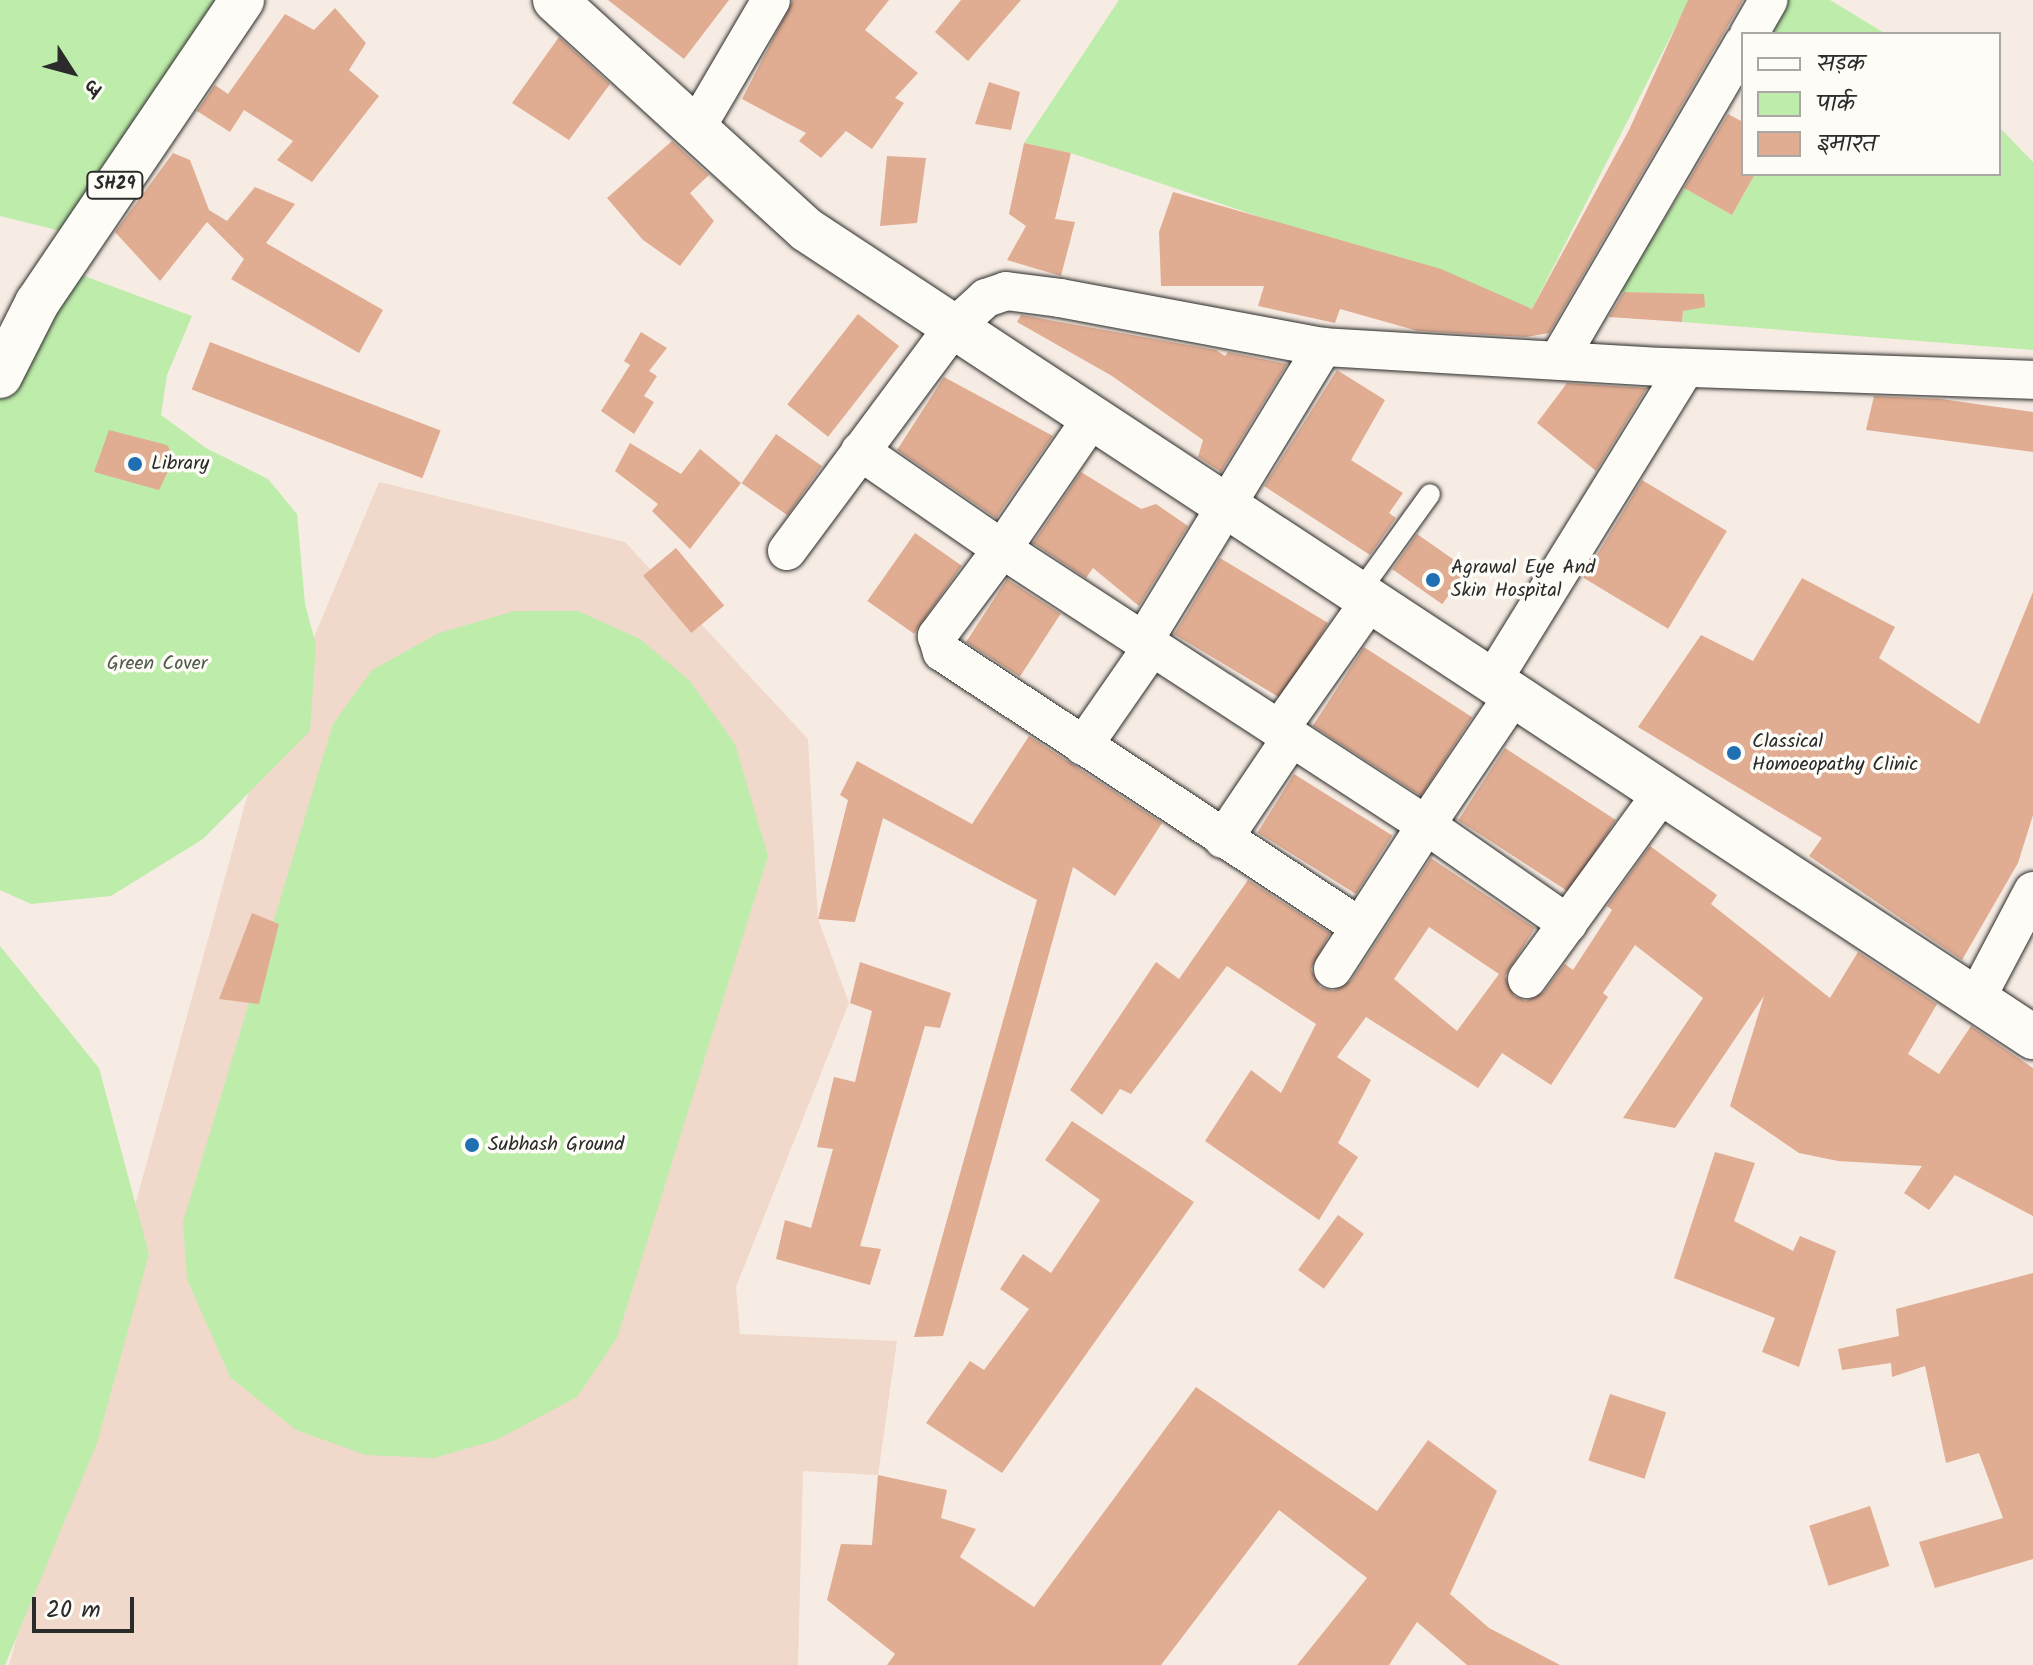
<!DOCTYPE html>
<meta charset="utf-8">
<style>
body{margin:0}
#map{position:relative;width:2033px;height:1665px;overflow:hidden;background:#f7ece3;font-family:Kalam,"Playpen Sans Deva",sans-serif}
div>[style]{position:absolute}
.built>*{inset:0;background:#f0d9cb}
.green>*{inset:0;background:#beecaa}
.building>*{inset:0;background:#e0ad93;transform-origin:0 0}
.roads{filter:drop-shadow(0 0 2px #2b2b2b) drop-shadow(0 0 2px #2b2b2b)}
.lane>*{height:20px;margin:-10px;padding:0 10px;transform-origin:10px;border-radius:10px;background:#fdfcf7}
.street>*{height:38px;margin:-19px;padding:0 19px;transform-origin:19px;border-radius:19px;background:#fdfcf7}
.secondary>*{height:44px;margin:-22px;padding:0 22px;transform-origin:22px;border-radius:22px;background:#fdfcf7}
.primary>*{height:44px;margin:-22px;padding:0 22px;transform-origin:22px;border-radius:22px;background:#fdfcf7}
.dots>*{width:22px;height:22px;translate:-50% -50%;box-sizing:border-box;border:4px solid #fdfcf7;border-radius:50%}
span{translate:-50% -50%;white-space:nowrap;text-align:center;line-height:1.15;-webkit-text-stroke:7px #fdfcf7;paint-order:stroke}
.shield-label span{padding:2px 6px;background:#fdfcf7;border:2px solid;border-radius:6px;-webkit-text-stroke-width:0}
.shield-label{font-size:18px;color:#2b2b2b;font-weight:700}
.poi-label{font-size:20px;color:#2b2b2b}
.left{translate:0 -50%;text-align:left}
.park-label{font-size:20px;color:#505b4b}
.legend{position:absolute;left:1741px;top:32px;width:260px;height:144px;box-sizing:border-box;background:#fdfcf7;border:2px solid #a9a8a5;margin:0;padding:10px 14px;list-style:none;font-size:24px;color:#2b2b2b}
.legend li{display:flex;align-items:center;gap:16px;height:40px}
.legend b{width:40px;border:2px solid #a9a8a5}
.north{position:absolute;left:32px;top:32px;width:80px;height:80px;-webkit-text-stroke:6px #fdfcf7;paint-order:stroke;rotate:126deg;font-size:22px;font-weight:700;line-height:32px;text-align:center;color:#2b2b2b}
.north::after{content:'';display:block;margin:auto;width:28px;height:36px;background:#2b2b2b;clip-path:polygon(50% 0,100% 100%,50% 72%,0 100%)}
.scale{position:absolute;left:32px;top:1597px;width:102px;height:36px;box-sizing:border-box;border:4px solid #2b2b2b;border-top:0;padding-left:10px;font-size:24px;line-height:28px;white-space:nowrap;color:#2b2b2b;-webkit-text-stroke:6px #fdfcf7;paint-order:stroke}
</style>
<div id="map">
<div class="built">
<i style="clip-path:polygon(379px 482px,625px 542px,808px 739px,818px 919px,849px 1003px,736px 1287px,740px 1334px,897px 1341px,878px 1475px,803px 1471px,798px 1665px,9px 1665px,247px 797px)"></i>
</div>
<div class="green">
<i style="clip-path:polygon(0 0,244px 0,81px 236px,0 216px)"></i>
<i style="clip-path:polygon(1119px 0,1689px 0,1532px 309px,1071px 153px,1024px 143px)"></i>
<i style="clip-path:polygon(1784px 0,1830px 0,1886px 34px,1766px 34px)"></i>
<i style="clip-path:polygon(1999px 127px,2033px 162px,2033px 350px,1682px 322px,1685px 294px,1618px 292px,1684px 188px,1732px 215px,1755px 174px,1999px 174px)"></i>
<i style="clip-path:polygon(60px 267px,192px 316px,167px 375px,161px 415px,206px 448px,268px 479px,297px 514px,305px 604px,316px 645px,310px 731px,203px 839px,111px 896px,31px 904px,0 890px,0 376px)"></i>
<i style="clip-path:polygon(514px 611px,578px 611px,640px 639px,689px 680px,735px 744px,768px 856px,617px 1338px,577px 1397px,496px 1440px,434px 1458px,366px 1455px,296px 1430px,230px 1377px,187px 1279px,183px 1222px,333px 724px,372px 670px,439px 633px)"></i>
<i style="clip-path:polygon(0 946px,99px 1068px,149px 1254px,97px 1443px,5px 1665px,0 1665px)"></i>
</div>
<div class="building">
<i style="clip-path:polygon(608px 0,729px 0,684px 59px)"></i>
<i style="clip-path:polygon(793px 0,889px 0,865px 30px,918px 73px,895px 98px,904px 103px,872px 149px,846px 131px,821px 158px,799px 141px,806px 133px,742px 99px)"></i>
<i style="clip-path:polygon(961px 0,1021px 0,968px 61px,935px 32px)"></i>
<i style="clip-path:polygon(1688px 0,1743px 0,1549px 333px,1526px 337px,1418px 331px,1340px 309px,1335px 323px,1258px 306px,1264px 286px,1161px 286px,1159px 232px,1173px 192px,1441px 269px,1532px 309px,1629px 130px)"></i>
<i style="clip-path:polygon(335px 8px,366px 43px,349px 70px,379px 96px,312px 182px,277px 160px,293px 141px,244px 110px,230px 132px,197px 111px,215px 85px,228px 94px,285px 14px,314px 30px)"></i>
<i style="clip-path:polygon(559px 37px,610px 84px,569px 140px,512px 103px)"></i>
<i style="clip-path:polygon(989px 82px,1020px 92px,1011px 130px,975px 124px)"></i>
<i style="clip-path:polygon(1728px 114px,1743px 122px,1743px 174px,1755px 174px,1732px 215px,1684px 188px)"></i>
<i style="clip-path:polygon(672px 141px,709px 175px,690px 193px,714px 221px,680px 266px,643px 240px,607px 198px)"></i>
<i style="clip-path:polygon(1024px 143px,1071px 153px,1055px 219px,1075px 222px,1061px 276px,1007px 260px,1026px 226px,1009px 214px)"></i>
<i style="clip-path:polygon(173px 153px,190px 160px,209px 210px,227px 221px,255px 187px,295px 204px,266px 243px,383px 310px,359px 353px,231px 279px,244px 259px,207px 222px,160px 281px,115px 232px)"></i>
<i style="clip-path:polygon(887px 156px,926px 158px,917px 223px,880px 226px)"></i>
<i style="clip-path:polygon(1624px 292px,1704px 294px,1705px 307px,1683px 311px,1682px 322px,1609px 317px)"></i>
<i style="left:858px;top:314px;width:52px;height:115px;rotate:38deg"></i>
<i style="clip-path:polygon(1021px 315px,1216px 350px,1225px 356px,1228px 352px,1287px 364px,1221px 472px,1198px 457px,1203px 440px,1112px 376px,1017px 322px)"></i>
<i style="clip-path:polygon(641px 332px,667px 348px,649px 371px,657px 376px,644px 396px,654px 402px,634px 434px,601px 411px,630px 365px,624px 361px)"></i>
<i style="left:210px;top:342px;width:247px;height:51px;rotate:21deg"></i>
<i style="clip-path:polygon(1337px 370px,1385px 400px,1351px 460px,1403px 493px,1389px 513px,1396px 518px,1370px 555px,1264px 486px)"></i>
<i style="clip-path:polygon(944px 377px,1053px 436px,996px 518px,897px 450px)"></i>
<i style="clip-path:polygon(1567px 383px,1647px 388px,1596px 471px,1537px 423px)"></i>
<i style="clip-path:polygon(1874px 396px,1941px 399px,2033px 412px,2033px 452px,1866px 430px)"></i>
<i style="clip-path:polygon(109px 430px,167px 445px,175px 457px,159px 490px,94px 472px)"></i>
<i style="left:776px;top:434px;width:56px;height:60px;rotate:35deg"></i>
<i style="clip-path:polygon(630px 443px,681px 474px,700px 449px,741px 483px,690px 549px,652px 511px,658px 504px,615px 471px)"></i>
<i style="clip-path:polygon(1081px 472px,1141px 509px,1156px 504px,1188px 526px,1139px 606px,1093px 568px,1086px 578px,1033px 543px)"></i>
<i style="left:1642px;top:480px;width:99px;height:114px;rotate:31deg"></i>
<i style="left:915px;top:533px;width:57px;height:83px;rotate:35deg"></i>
<i style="left:1417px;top:534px;width:61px;height:43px;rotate:35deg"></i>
<i style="left:676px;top:548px;width:75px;height:43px;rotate:50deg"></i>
<i style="left:1220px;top:558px;width:126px;height:89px;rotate:31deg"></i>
<i style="clip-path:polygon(1802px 578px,1895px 627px,1879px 658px,1979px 724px,2033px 592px,2033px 815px,2018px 863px,1962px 960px,1809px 856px,1822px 838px,1638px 727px,1701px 635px,1753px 661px)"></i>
<i style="left:1007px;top:579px;width:64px;height:75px;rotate:33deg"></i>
<i style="left:1364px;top:647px;width:129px;height:94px;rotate:33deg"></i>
<i style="clip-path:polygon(1029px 736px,1162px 823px,1115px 896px,1073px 867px,943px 1336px,914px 1337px,1037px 900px,883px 818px,855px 922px,818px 919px,848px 800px,840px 795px,857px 761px,972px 824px)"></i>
<i style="left:1505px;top:748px;width:132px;height:86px;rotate:33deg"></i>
<i style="left:1294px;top:774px;width:116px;height:69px;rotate:32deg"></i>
<i style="clip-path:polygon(evenodd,1650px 846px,1717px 895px,1711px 904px,1830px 998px,1858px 952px,1937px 1004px,1908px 1054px,1939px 1074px,1971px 1026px,2033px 1068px,2033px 1216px,1955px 1175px,1929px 1210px,1904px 1193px,1922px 1166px,1838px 1161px,1799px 1153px,1730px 1106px,1764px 996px,1675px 1128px,1623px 1118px,1703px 998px,1635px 945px,1603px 993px,1608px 997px,1551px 1085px,1502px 1053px,1478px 1088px,1366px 1017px,1337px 1057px,1371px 1080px,1338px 1143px,1358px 1157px,1319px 1220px,1205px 1141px,1251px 1070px,1281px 1093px,1316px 1024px,1227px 966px,1131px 1094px,1120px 1089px,1102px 1115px,1070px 1090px,1156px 962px,1179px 979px,1248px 880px,1330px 933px,1311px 969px,1320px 987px,1333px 991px,1351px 981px,1431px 858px,1535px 928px,1505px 976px,1514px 996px,1526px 1001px,1544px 992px,1565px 964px,1573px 970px,1612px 910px,1607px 906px,1650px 846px,1429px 927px,1499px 974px,1457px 1031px,1394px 979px,1429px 927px)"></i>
<i style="clip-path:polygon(252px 913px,279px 924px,259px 1004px,219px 999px)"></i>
<i style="clip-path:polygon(860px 962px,951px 993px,940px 1028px,925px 1026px,860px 1246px,881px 1249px,870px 1285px,776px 1259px,785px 1220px,811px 1228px,833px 1149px,817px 1147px,834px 1077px,855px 1082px,872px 1011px,850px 1003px)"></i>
<i style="clip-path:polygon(1072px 1121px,1194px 1202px,1002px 1473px,926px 1423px,970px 1361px,984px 1370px,1029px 1309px,1000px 1289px,1023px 1254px,1051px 1273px,1100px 1200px,1045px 1160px)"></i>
<i style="clip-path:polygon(1715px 1152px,1755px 1163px,1734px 1221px,1793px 1251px,1800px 1236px,1836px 1251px,1799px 1367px,1762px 1352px,1775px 1318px,1674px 1278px)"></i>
<i style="left:1338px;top:1215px;width:32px;height:68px;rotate:36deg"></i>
<i style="clip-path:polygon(2033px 1273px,2033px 1559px,1935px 1588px,1919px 1542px,2003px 1518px,1979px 1453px,1946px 1463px,1925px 1366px,1892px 1377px,1891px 1363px,1842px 1370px,1838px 1349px,1899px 1336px,1896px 1309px)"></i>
<i style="clip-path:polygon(1196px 1387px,1377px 1511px,1428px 1440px,1497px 1491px,1450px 1594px,1489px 1628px,1560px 1665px,1467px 1665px,1417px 1622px,1389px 1665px,1297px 1665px,1367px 1578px,1279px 1510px,1161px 1665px,887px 1665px,895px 1654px,827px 1600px,841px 1544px,872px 1545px,878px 1475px,947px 1490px,941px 1518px,976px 1529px,960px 1557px,1034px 1607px)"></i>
<i style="left:1610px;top:1394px;width:59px;height:70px;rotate:18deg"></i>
<i style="left:1870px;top:1506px;width:63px;height:64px;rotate:72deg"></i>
</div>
<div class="roads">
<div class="lane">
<i style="left:1358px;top:594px;width:123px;rotate:-54.2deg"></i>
</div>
<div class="street">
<i style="left:1749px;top:34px;width:39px;rotate:-60deg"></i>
<i style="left:696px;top:128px;width:148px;rotate:-59.6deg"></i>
<i style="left:1559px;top:359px;width:365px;rotate:-59.7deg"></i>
<i style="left:1092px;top:418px;width:159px;rotate:124.5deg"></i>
<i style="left:1002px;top:549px;width:506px;rotate:33.06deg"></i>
<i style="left:1426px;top:825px;width:156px;rotate:-56deg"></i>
<i style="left:860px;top:451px;width:173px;rotate:34.6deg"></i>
<i style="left:1002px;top:549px;width:109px;rotate:126.8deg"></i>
<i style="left:937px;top:636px;width:17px;rotate:73deg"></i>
<i style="left:942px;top:652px;width:500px;rotate:33.34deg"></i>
<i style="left:787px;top:551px;width:277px;rotate:-53.4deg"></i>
<i style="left:952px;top:329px;width:46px;rotate:-42.4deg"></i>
<i style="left:986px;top:298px;width:21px;rotate:-19deg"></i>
<i style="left:1006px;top:291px;width:54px;rotate:7.4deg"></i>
<i style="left:1060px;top:298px;width:268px;rotate:10.6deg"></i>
<i style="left:1143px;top:642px;width:346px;rotate:-58.6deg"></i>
<i style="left:1323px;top:347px;width:340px;rotate:3.4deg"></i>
<i style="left:1662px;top:367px;width:371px;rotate:2deg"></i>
<i style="left:1492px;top:681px;width:368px;rotate:-58.3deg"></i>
<i style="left:1279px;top:730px;width:158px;rotate:-54.8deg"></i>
<i style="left:1083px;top:746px;width:119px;rotate:-55.2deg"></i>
<i style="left:1223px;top:839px;width:122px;rotate:-56deg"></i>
<i style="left:1333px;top:969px;width:171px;rotate:-57.1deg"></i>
<i style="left:1426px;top:825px;width:173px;rotate:34.9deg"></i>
<i style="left:1527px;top:979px;width:230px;rotate:-54deg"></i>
<i style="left:1976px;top:999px;width:122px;rotate:-62.2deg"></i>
</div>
<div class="secondary">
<i style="left:555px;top:0;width:341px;rotate:42.4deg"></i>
<i style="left:807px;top:230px;width:1468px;rotate:33.35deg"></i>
</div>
<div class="primary">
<i style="left:0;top:376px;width:82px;rotate:-63.1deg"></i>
<i style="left:37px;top:303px;width:366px;rotate:-55.9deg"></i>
</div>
</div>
<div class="dots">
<i style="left:135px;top:464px;background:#1f6fb2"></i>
<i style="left:1433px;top:580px;background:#1f6fb2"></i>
<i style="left:1734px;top:753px;background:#1f6fb2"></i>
<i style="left:472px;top:1145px;background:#1f6fb2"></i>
</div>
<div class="shield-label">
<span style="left:115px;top:185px">SH29</span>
</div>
<div class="poi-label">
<span class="left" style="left:151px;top:464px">Library</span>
<span class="left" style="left:1451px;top:580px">Agrawal Eye And<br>Skin Hospital</span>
<span class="left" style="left:1752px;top:754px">Classical<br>Homoeopathy Clinic</span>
<span class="left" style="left:488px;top:1145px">Subhash Ground</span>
</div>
<div class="park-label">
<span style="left:157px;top:664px">Green Cover</span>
</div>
<ul class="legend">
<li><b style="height:10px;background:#fdfcf7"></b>सड़क</li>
<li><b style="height:22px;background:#beecaa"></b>पार्क</li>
<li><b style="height:22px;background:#e0ad93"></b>इमारत</li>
</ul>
<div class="north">उ</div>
<div class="scale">20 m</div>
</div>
